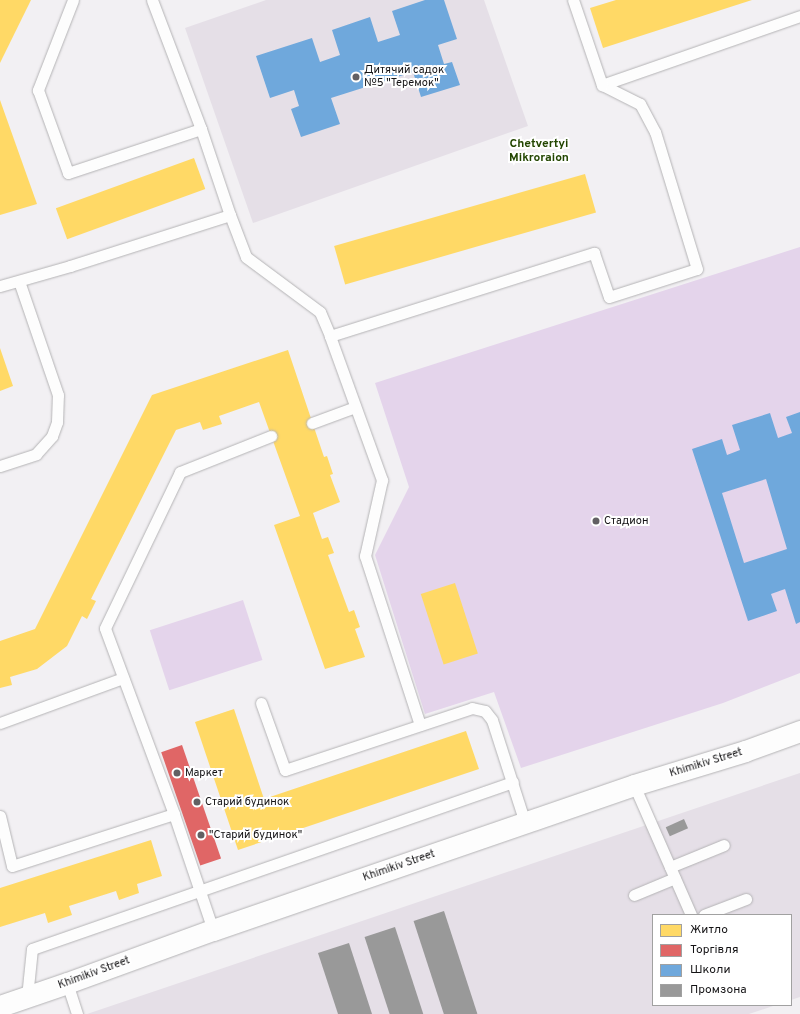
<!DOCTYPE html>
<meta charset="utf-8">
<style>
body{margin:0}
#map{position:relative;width:800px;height:1014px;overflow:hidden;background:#f2f0f3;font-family:Overpass,sans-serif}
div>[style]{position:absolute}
.built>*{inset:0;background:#e5dfe7}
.green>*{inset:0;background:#e4d4eb;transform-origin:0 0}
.homes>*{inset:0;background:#ffd966;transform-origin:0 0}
.shops>*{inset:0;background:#e06666;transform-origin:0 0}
.schools>*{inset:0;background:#6fa8dc}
.industry>*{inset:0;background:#999;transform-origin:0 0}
.roads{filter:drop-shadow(0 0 1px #b4b3b5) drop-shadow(0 0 1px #b4b3b5)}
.lane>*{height:11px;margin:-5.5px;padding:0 5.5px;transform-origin:5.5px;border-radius:5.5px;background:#fdfdfd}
.street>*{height:21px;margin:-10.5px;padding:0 10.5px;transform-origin:10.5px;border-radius:10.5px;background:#fdfdfd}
.dots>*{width:11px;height:11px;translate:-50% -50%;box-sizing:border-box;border:2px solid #fff;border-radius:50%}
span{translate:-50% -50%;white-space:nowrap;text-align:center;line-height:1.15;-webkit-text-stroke:4px #fff;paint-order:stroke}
.poi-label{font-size:11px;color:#141315}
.left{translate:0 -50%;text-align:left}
.street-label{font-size:11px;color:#141315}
.neighbourhood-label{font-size:12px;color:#234601;font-weight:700}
.legend{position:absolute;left:652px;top:914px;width:140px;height:92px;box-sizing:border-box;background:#fff;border:1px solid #a1a1a1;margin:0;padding:5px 7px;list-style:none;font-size:12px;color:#141315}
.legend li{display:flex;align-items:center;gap:8px;height:20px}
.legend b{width:20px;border:1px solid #a1a1a1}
</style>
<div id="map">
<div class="built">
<i style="clip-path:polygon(266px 0,484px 0,528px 126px,253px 223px,185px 28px)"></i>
<i style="clip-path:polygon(800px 773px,800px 997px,791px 1000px,791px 915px,653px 915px,653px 1005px,776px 1005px,749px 1014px,87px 1014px)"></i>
</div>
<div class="green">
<i style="clip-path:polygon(800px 247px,800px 673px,723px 703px,521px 768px,494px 692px,425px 714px,375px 555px,409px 487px,375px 383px)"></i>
<i style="left:243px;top:600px;width:63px;height:98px;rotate:72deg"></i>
</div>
<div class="homes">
<i style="clip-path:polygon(0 0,31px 0,0 63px)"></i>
<i style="clip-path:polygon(616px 0,752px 0,603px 48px,590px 8px)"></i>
<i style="clip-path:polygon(0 100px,37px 204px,0 215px)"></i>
<i style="left:194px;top:158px;width:33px;height:147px;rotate:70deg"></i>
<i style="left:585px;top:174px;width:40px;height:261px;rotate:74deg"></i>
<i style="clip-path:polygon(0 348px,13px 386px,0 391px)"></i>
<i style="clip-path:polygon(288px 350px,324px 457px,327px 456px,333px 474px,330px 475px,340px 502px,313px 513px,322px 539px,328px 537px,334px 553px,328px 555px,349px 612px,354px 610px,360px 627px,355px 629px,365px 657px,325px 669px,274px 525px,300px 516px,259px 402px,219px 416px,222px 424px,203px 430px,200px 422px,176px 430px,91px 599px,96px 601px,87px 619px,82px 616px,67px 646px,37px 669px,10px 677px,12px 685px,0 688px,0 641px,35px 629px,152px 395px)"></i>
<i style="left:455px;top:583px;width:74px;height:36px;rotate:72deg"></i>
<i style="clip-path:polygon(234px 709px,264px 799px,466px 731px,479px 769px,238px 850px,195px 722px)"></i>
<i style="clip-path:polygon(151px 840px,162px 876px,137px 884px,139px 893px,119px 900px,116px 891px,69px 906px,72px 915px,48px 923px,45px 913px,0 927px,0 888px)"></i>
</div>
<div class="shops">
<i style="left:182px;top:745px;width:120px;height:22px;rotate:71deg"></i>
</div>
<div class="schools">
<i style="clip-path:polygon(425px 0,444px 0,457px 39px,438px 45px,444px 64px,452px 62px,460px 85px,421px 97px,413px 72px,331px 98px,340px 124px,301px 137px,291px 109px,299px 106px,294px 90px,270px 98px,256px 56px,312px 38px,320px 62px,340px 55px,332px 30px,370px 17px,378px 42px,400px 35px,392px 11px)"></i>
<i style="clip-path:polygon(evenodd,800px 412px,800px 622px,796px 624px,785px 589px,771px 594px,777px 611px,748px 621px,692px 449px,722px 439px,727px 455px,740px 450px,732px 425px,770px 413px,778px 438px,792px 433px,786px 417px,800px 412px,766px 479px,787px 549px,744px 563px,722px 493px,766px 479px)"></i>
</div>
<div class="industry">
<i style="left:684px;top:819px;width:10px;height:20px;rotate:66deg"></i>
<i style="left:444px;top:911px;width:108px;height:32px;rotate:72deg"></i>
<i style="left:395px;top:927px;width:92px;height:32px;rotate:72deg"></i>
<i style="clip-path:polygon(349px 943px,372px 1014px,338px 1014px,318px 953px)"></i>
</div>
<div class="roads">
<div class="lane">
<i style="left:73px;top:0;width:97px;rotate:111.3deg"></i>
<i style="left:38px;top:90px;width:88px;rotate:70.1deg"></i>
<i style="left:68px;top:173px;width:140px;rotate:-18.3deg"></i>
<i style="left:152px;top:0;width:138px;rotate:69.2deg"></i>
<i style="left:201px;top:129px;width:91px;rotate:71.4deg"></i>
<i style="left:602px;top:85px;width:210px;rotate:-19.2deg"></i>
<i style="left:0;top:286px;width:73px;rotate:-15.9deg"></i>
<i style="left:70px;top:266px;width:168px;rotate:-17.7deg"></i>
<i style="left:230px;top:215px;width:45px;rotate:69.1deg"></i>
<i style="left:246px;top:257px;width:92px;rotate:36.6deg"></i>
<i style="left:320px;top:312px;width:26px;rotate:67deg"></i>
<i style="left:312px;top:423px;width:46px;rotate:-20.4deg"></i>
<i style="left:0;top:466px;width:38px;rotate:-18deg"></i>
<i style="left:36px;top:454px;width:24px;rotate:-48deg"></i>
<i style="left:52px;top:436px;width:15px;rotate:-70deg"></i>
<i style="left:57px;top:422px;width:27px;rotate:-88deg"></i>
<i style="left:58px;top:395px;width:120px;rotate:-108.9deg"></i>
<i style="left:261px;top:703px;width:71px;rotate:70.3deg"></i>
<i style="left:285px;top:770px;width:197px;rotate:-18.3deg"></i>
<i style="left:472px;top:708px;width:13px;rotate:13deg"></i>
<i style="left:485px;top:711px;width:11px;rotate:52deg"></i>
<i style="left:492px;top:720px;width:108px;rotate:72.2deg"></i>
<i style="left:0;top:723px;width:131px;rotate:-20.1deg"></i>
<i style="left:420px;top:725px;width:178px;rotate:-108deg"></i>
<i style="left:365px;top:556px;width:78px;rotate:-77.4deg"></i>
<i style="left:382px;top:480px;width:153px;rotate:-109.9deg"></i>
<i style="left:330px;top:336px;width:277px;rotate:-17.5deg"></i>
<i style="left:594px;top:253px;width:46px;rotate:71.2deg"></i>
<i style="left:609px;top:297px;width:92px;rotate:-17.7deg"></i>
<i style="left:697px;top:269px;width:143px;rotate:-107deg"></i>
<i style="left:655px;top:132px;width:32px;rotate:-118deg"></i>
<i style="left:640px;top:104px;width:42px;rotate:-153.4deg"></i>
<i style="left:602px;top:85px;width:90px;rotate:-108.8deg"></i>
<i style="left:634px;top:785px;width:142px;rotate:66.3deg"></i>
<i style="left:0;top:816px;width:51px;rotate:76.5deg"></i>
<i style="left:12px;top:866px;width:170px;rotate:-17.8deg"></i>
<i style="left:670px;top:867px;width:58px;rotate:-22.2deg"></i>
<i style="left:634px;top:895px;width:44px;rotate:-22.5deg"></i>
<i style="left:704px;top:915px;width:45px;rotate:-20.9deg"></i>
<i style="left:213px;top:930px;width:122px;rotate:-108.6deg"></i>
<i style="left:174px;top:814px;width:198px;rotate:-110.4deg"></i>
<i style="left:105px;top:628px;width:173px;rotate:-64.3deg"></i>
<i style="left:180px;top:472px;width:98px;rotate:-21.6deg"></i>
<i style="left:67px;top:983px;width:33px;rotate:72deg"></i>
<i style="left:27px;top:997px;width:48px;rotate:-84.1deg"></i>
<i style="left:32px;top:949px;width:509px;rotate:-19.15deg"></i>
</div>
<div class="street">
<i style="left:0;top:1006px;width:71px;rotate:-18.9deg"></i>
<i style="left:67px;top:983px;width:155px;rotate:-20deg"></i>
<i style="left:213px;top:930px;width:445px;rotate:-19deg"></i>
<i style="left:634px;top:785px;width:116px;rotate:-17deg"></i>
<i style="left:745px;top:751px;width:59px;rotate:-20deg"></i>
</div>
</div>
<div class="dots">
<i style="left:356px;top:77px;background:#626063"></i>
<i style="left:596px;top:521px;background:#626063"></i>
<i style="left:177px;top:773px;background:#626063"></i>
<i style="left:197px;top:802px;background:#626063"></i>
<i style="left:201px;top:835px;background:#626063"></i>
</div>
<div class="poi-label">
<span class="left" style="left:364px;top:77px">Дитячий садок<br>№5 "Теремок"</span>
<span class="left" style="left:604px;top:521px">Стадион</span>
<span class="left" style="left:185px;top:773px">Маркет</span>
<span class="left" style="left:205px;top:802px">Старий будинок</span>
<span class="left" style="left:209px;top:835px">"Старий будинок"</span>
</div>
<div class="street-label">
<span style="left:706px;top:763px;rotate:-17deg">Khimikiv Street</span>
<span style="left:399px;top:866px;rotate:-19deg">Khimikiv Street</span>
<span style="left:94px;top:973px;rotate:-20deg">Khimikiv Street</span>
</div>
<div class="neighbourhood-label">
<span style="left:539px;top:152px">Chetvertyi<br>Mikroraion</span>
</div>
<ul class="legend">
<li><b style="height:11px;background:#ffd966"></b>Житло</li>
<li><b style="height:11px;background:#e06666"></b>Торгівля</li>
<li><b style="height:11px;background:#6fa8dc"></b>Школи</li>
<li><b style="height:11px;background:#999"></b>Промзона</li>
</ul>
</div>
